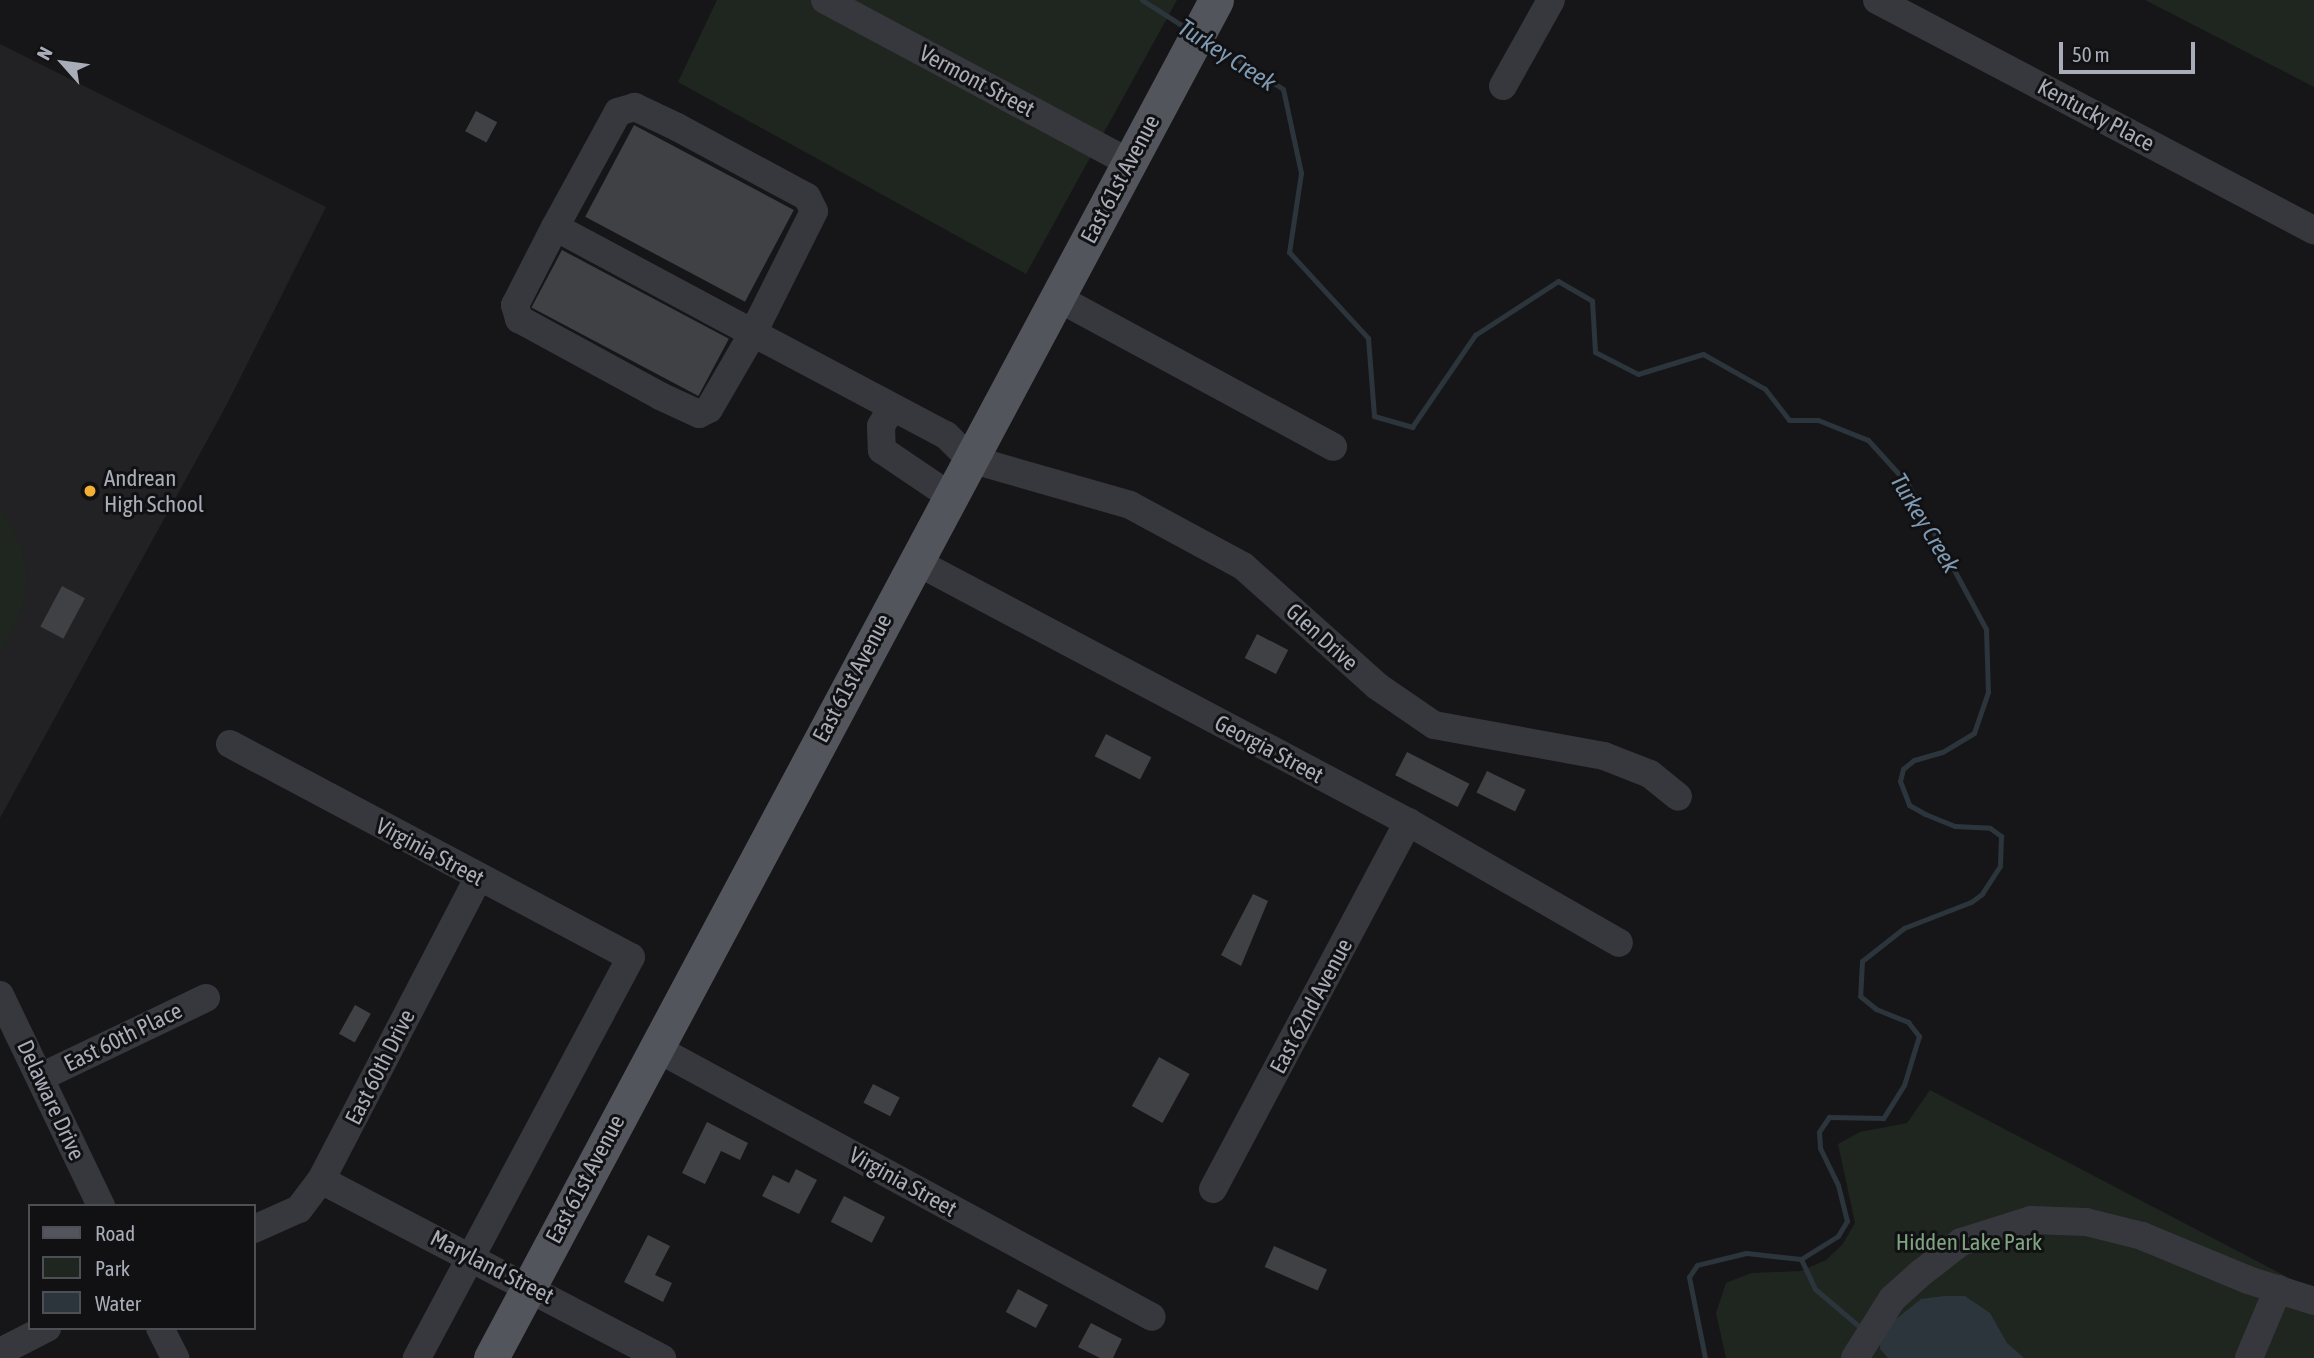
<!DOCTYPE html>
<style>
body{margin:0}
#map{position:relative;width:2314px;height:1358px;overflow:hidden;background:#161618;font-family:"Asap Condensed",sans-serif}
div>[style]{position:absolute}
.built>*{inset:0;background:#222225}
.green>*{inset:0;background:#1e261f}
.water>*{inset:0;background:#2c353c}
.stream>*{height:5px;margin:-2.5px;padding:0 2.5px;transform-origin:2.5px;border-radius:2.5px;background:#2c353c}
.building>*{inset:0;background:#404145;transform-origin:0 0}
.minor>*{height:28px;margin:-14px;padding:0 14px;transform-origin:14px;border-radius:14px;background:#37383d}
.major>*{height:35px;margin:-17.5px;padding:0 17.5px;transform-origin:17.5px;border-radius:17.5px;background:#53555c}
.dots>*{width:19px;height:19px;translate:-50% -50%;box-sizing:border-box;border:4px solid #111113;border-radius:50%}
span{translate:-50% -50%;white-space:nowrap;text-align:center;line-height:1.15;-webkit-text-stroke:6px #111113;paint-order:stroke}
.street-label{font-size:23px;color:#a8adb8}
.poi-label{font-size:23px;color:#a8adb8}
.left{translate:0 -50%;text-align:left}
.park-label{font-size:23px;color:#7fa381}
.water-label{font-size:24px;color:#7f9bb3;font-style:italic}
.legend{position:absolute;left:28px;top:1204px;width:228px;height:126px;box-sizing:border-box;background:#111113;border:2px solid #4d4f55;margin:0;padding:9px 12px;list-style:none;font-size:21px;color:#a8adb8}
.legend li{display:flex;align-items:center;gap:14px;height:35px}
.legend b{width:35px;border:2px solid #4d4f55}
.north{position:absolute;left:28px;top:28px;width:70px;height:70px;-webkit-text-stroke:5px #111113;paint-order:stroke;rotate:298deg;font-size:19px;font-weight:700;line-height:28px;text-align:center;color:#a8adb8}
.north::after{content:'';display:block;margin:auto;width:24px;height:32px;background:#a8adb8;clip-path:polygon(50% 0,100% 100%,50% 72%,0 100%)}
.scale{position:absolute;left:2059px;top:42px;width:136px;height:32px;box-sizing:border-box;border:4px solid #a8adb8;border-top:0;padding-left:9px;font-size:21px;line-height:24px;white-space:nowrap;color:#a8adb8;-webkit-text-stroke:5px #111113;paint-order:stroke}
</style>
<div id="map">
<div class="built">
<i style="clip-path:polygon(0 44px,326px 207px,226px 406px,0 818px)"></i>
</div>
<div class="green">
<i style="clip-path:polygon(717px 0,1177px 0,1026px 274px,678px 82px)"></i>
<i style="clip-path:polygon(2145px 0,2314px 0,2314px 87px)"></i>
<i style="clip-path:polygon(0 507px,21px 545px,27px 578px,21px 613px,0 654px)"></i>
<i style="clip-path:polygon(1930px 1090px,2314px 1291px,2314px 1358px,1726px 1358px,1716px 1313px,1726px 1283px,1751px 1273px,1801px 1271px,1826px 1260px,1842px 1245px,1855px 1223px,1838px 1144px,1860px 1132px,1907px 1123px)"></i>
</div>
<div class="water">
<i style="clip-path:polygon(1944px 1296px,1965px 1296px,1990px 1313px,2007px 1343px,2024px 1358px,1888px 1358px,1880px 1349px,1880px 1337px,1896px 1319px,1921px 1299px)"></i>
</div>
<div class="stream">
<i style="left:1142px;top:0;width:52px;rotate:32.5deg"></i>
<i style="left:1207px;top:40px;width:90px;rotate:32.8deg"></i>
<i style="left:1283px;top:89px;width:86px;rotate:77.9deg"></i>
<i style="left:1301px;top:173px;width:80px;rotate:98.6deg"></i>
<i style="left:1289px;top:252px;width:117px;rotate:47.4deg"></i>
<i style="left:1368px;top:338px;width:78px;rotate:85.6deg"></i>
<i style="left:1374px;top:416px;width:40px;rotate:16deg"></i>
<i style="left:1412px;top:427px;width:112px;rotate:-55.6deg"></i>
<i style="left:1475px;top:335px;width:99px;rotate:-33deg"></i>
<i style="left:1558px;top:281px;width:39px;rotate:30deg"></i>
<i style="left:1592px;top:301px;width:51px;rotate:86.6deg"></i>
<i style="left:1595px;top:352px;width:48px;rotate:27.1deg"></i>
<i style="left:1638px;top:374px;width:68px;rotate:-17.1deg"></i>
<i style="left:1703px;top:354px;width:71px;rotate:29.4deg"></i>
<i style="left:1765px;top:389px;width:39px;rotate:52deg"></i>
<i style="left:1789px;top:420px;width:29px"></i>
<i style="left:1818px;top:420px;width:54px;rotate:21.8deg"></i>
<i style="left:1868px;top:440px;width:58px;rotate:47.8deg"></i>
<i style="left:1907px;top:483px;width:166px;rotate:61.6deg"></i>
<i style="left:1986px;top:629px;width:63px;rotate:88.2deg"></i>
<i style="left:1988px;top:692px;width:43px;rotate:108.9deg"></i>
<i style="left:1974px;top:733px;width:37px;rotate:149deg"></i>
<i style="left:1942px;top:752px;width:29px;rotate:164deg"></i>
<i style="left:1914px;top:760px;width:14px;rotate:141deg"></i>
<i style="left:1903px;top:769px;width:12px;rotate:104deg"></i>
<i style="left:1900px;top:781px;width:26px;rotate:69deg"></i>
<i style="left:1909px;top:805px;width:18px;rotate:29deg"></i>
<i style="left:1925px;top:814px;width:32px;rotate:22deg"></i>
<i style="left:1955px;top:826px;width:35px;rotate:3deg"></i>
<i style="left:1990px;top:828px;width:14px;rotate:36deg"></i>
<i style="left:2001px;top:836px;width:30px;rotate:92deg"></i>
<i style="left:2000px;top:866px;width:33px;rotate:123deg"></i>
<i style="left:1982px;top:894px;width:14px;rotate:144deg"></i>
<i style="left:1971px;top:902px;width:72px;rotate:158.8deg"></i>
<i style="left:1904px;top:928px;width:53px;rotate:141.8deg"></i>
<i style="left:1862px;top:961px;width:35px;rotate:93deg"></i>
<i style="left:1860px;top:996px;width:21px;rotate:39deg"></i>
<i style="left:1876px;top:1009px;width:35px;rotate:22deg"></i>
<i style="left:1908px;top:1022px;width:18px;rotate:52deg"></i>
<i style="left:1919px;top:1036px;width:51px;rotate:107deg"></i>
<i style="left:1904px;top:1085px;width:39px;rotate:122deg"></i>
<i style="left:1883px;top:1118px;width:54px;rotate:-178.9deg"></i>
<i style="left:1829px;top:1117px;width:18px;rotate:124deg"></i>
<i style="left:1819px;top:1132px;width:16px;rotate:86deg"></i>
<i style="left:1820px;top:1148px;width:41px;rotate:64.1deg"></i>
<i style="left:1838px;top:1185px;width:37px;rotate:76deg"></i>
<i style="left:1847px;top:1221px;width:17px;rotate:121deg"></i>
<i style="left:1838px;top:1236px;width:44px;rotate:148.1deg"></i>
<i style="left:1801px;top:1259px;width:55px;rotate:-173.8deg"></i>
<i style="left:1746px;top:1253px;width:50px;rotate:166.2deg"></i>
<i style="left:1697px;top:1265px;width:14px;rotate:124deg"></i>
<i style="left:1689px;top:1277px;width:83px;rotate:78.8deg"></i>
<i style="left:1801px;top:1259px;width:33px;rotate:65deg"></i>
<i style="left:1815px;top:1289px;width:59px;rotate:40.2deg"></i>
</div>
<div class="building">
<i style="left:476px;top:111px;width:24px;height:23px;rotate:28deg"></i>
<i style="left:634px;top:125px;width:181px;height:104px;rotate:28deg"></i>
<i style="left:562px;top:250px;width:189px;height:65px;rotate:28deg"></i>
<i style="left:62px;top:586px;width:26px;height:46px;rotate:28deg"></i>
<i style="left:1257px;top:634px;width:35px;height:27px;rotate:27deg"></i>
<i style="left:1106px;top:734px;width:51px;height:25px;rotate:27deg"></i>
<i style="left:1407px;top:752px;width:70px;height:26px;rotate:27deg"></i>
<i style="left:1487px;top:771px;width:43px;height:24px;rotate:26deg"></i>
<i style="clip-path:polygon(1253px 894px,1268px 901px,1241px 966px,1221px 955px)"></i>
<i style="left:355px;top:1005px;width:18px;height:33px;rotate:29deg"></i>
<i style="left:1159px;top:1057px;width:35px;height:56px;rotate:29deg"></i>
<i style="left:873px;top:1084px;width:30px;height:21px;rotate:27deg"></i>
<i style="clip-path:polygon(707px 1122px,748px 1143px,740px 1160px,721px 1151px,705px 1184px,682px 1173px)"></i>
<i style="clip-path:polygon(796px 1169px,817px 1180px,799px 1214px,762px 1196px,773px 1175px,789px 1183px)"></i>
<i style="left:844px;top:1196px;width:46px;height:29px;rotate:27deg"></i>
<i style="clip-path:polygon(648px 1235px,670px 1246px,655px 1275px,672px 1283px,663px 1302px,624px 1282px)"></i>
<i style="left:1274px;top:1246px;width:58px;height:23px;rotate:24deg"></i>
<i style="left:1018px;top:1289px;width:34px;height:26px;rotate:28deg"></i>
<i style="clip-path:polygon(1091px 1323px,1122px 1339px,1113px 1358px,1100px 1358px,1078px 1347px)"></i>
</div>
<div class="minor">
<i style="left:825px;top:0;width:344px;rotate:28.1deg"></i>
<i style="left:1877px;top:0;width:494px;rotate:27.8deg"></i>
<i style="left:1503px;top:86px;width:98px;rotate:-60.8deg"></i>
<i style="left:555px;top:227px;width:88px;rotate:117.1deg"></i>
<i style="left:515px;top:305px;width:15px;rotate:74deg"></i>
<i style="left:519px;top:319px;width:161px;rotate:28.6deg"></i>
<i style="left:660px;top:396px;width:43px;rotate:24.8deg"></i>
<i style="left:699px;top:414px;width:11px;rotate:-27deg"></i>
<i style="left:709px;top:409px;width:88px;rotate:-59.9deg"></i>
<i style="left:753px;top:333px;width:136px;rotate:-63.4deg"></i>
<i style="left:814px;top:211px;width:16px;rotate:-117deg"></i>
<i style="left:807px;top:197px;width:148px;rotate:-151.7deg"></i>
<i style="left:677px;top:127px;width:47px;rotate:-154.5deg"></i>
<i style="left:635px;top:107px;width:18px;rotate:164deg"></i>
<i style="left:618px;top:112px;width:131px;rotate:118.7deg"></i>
<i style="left:555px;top:227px;width:225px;rotate:28.2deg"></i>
<i style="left:753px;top:333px;width:218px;rotate:27.9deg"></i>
<i style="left:946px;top:435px;width:34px;rotate:45deg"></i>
<i style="left:970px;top:459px;width:166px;rotate:16deg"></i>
<i style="left:1130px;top:505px;width:128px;rotate:28.4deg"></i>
<i style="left:1243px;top:566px;width:180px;rotate:41.8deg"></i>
<i style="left:1377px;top:686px;width:69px;rotate:34.4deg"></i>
<i style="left:1434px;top:725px;width:173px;rotate:10.3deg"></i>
<i style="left:1604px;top:756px;width:49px;rotate:21.4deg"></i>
<i style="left:1650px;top:774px;width:36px;rotate:39deg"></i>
<i style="left:1056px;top:297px;width:315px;rotate:28.4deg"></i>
<i style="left:892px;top:407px;width:22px;rotate:120deg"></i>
<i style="left:881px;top:426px;width:24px;rotate:88deg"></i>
<i style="left:882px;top:450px;width:82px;rotate:34.1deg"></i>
<i style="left:915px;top:561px;width:558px;rotate:27.9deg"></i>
<i style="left:1408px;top:822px;width:243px;rotate:29.8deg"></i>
<i style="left:230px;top:744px;width:454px;rotate:28deg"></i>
<i style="left:631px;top:957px;width:455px;rotate:118.1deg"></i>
<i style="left:0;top:995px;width:234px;rotate:64.4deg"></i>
<i style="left:654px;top:1047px;width:566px;rotate:28.47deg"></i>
<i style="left:41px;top:1077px;width:183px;rotate:-25.6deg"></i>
<i style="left:321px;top:1180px;width:385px;rotate:27.6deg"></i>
<i style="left:1213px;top:1189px;width:416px;rotate:-62deg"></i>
<i style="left:254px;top:1229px;width:49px;rotate:-24deg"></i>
<i style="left:299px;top:1209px;width:36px;rotate:-53deg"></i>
<i style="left:321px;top:1180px;width:340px;rotate:-62.5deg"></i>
<i style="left:160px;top:1328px;width:34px;rotate:63deg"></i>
<i style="left:0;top:1352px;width:53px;rotate:-27.1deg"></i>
<i style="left:1855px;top:1358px;width:70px;rotate:-57.9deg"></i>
<i style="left:1892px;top:1299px;width:39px;rotate:-42deg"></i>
<i style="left:1921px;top:1273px;width:51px;rotate:-37.8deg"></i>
<i style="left:1961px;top:1242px;width:73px;rotate:-17.4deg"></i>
<i style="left:2031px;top:1220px;width:55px;rotate:2.1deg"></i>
<i style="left:2086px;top:1222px;width:58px;rotate:14deg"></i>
<i style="left:2142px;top:1236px;width:115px;rotate:22.5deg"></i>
<i style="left:2248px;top:1280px;width:69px;rotate:17.7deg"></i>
<i style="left:2249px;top:1358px;width:75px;rotate:-67.2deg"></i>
</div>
<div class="major">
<i style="left:491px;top:1358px;width:1539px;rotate:-61.9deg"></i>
</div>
<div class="dots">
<i style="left:90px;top:491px;background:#f2b134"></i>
</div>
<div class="street-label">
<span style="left:977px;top:81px;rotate:28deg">Vermont Street</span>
<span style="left:2096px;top:115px;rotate:28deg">Kentucky Place</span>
<span style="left:1120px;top:179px;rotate:-62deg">East 61st Avenue</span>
<span style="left:1322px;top:637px;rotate:42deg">Glen Drive</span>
<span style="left:852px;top:678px;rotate:-62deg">East 61st Avenue</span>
<span style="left:1269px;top:749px;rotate:28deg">Georgia Street</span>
<span style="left:430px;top:852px;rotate:28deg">Virginia Street</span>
<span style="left:1311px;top:1006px;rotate:-62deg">East 62nd Avenue</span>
<span style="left:123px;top:1037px;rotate:-26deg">East 60th Place</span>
<span style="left:380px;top:1067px;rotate:-63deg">East 60th Drive</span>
<span style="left:51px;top:1100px;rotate:65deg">Delaware Drive</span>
<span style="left:585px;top:1179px;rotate:-62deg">East 61st Avenue</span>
<span style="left:903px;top:1182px;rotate:29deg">Virginia Street</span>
<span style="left:492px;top:1267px;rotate:27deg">Maryland Street</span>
</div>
<div class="poi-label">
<span class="left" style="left:104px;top:491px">Andrean<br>High School</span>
</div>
<div class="park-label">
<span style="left:1969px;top:1242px">Hidden Lake Park</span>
</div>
<div class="water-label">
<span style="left:1227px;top:55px;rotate:33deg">Turkey Creek</span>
<span style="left:1925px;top:523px;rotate:59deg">Turkey Creek</span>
</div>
<ul class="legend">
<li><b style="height:9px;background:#53555c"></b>Road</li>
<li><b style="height:19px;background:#1e261f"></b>Park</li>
<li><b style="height:19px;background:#2c353c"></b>Water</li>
</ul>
<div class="north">N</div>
<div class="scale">50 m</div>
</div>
